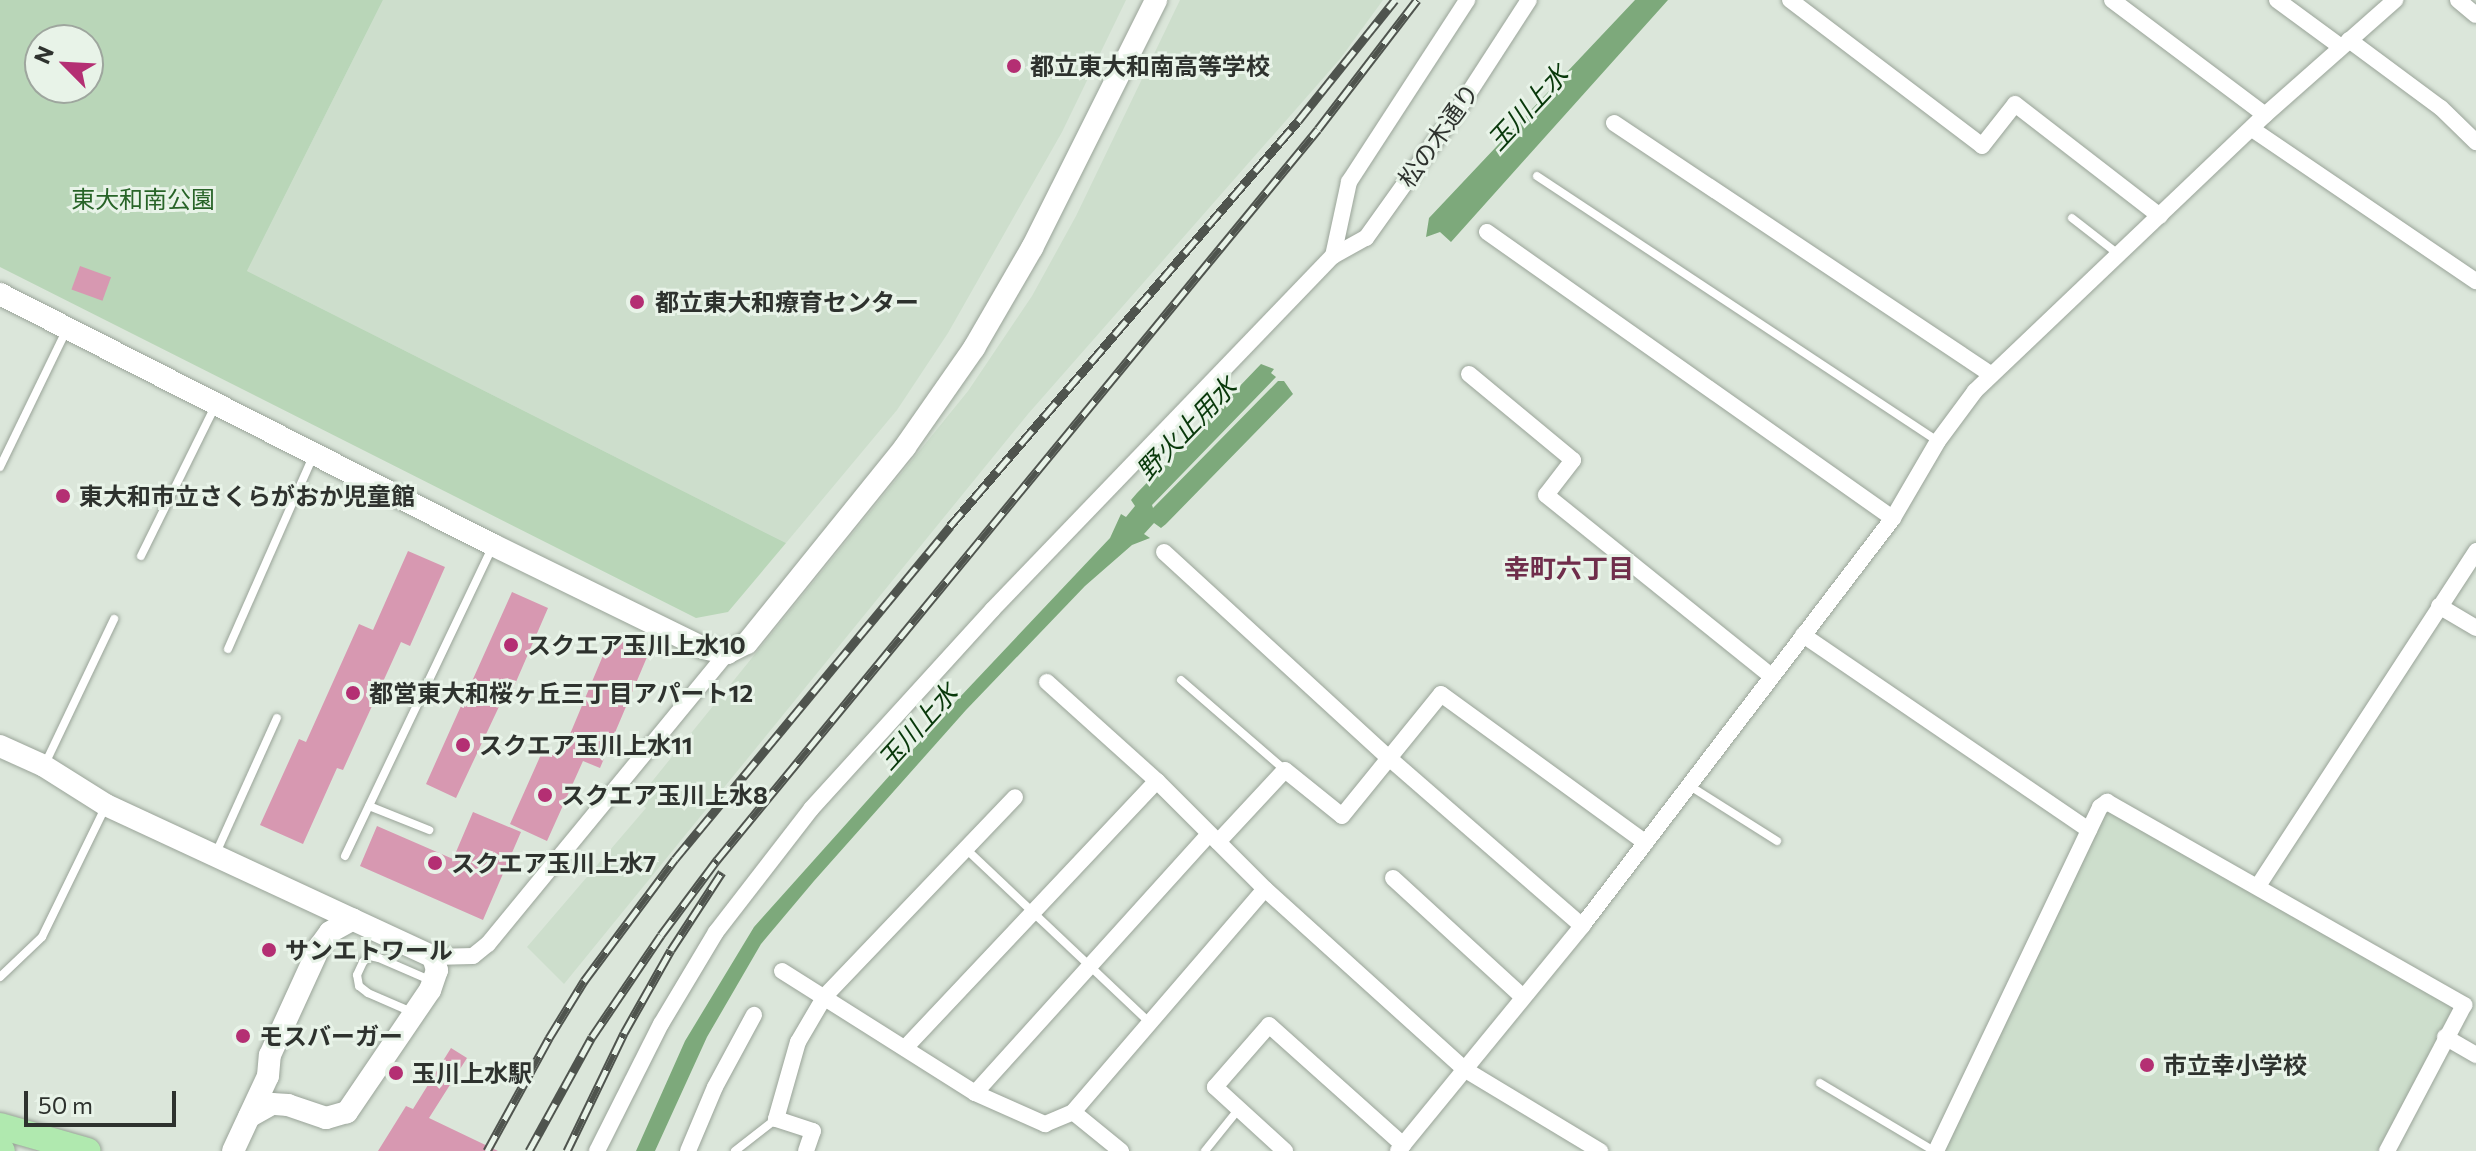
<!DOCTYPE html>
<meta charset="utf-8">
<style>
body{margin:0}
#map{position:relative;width:2476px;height:1151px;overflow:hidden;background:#dbe6da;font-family:Commissioner,"Noto Sans JP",sans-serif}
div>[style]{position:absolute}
.built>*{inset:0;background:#cddecc}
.green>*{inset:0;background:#b9d6b8}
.water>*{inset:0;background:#7da97b}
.building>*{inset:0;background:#d798b1;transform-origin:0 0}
.roads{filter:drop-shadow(0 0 2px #9aa499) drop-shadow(0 0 2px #9aa499)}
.lane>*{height:8px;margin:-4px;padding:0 4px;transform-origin:4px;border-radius:4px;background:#fff}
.street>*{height:16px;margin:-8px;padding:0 8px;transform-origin:8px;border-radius:8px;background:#fff}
.secondary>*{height:22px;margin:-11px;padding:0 11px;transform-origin:11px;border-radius:11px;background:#fff}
.primary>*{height:26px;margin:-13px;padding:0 13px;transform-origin:13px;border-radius:13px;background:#b0e9af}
.rail>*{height:9px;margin-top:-4.5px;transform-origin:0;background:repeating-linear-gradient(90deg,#e8f3e8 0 18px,#4f544e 0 36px);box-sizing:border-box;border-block:2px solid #4f544e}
.dots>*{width:22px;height:22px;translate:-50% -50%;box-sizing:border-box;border:4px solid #e8f3e8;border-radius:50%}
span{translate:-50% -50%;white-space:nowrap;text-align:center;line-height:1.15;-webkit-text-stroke:6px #e8f3e8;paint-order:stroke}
.poi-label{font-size:24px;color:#2e322e;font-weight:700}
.left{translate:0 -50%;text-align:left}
.street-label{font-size:24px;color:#2e322e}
.park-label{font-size:24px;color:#286428}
.water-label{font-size:26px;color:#08380a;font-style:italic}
.neighbourhood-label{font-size:26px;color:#6f2d4b;font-weight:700}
.north{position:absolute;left:24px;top:24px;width:80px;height:80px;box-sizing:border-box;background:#e8f3e8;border:2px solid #9ea69e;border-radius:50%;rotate:294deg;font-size:22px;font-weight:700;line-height:32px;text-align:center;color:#2e322e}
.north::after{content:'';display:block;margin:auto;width:28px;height:36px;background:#b42f73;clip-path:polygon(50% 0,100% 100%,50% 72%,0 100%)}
.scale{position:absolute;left:24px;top:1091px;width:152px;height:36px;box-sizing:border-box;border:4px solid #2e322e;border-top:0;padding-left:10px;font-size:24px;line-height:28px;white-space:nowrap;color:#2e322e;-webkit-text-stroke:6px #e8f3e8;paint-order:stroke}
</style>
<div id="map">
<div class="built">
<i style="clip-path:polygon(383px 0,1126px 0,1062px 132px,948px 333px,897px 410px,786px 543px,247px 271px)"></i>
<i style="clip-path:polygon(1180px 0,1383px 0,1340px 59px,1028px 414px,564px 984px,527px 947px,646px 808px,637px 800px,968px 391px,1032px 296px,1076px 216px)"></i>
<i style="clip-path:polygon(2107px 811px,2449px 1005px,2451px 1016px,2377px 1151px,1944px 1151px)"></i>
</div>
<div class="green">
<i style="clip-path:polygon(evenodd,0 0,383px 0,247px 271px,786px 543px,728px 612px,696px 618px,0 267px,0 0,40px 40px,88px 40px,88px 88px,40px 88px,40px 40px)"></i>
</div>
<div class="water">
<i style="clip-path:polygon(1635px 0,1668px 0,1451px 242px,1440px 232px,1426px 237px,1429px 218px)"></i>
<i style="clip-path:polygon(1261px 364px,1274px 369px,1271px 373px,1276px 377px,1152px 505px,1153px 508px,1278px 381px,1284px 381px,1293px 394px,1166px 524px,1161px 528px,1154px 523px,1144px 534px,1150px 538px,1132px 545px,1085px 586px,966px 710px,814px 881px,761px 944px,707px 1037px,655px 1151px,636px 1151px,685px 1041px,754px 927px,959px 698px,1110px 538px,1121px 514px,1126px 517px,1135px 506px,1131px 500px,1137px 493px)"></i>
</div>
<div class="building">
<i style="left:80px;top:266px;width:33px;height:25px;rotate:20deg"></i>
<i style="clip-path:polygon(408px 551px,445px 567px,410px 646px,401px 642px,343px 770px,337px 768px,303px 844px,260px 825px,299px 739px,306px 742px,359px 624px,373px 630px)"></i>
<i style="clip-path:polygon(512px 592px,548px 608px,509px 698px,504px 696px,456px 798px,426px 784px)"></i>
<i style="clip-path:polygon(612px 634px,650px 650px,600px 768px,583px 761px,547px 841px,510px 824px,543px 750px,560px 758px)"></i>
<i style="clip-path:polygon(473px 812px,521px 832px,483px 920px,360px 866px,377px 826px,453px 859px)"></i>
<i style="clip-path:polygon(451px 1048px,467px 1058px,429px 1118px,498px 1151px,378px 1151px,406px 1106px,413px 1109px)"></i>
</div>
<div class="roads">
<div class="lane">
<i style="left:1537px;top:176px;width:481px;rotate:33.5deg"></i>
<i style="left:2072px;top:218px;width:58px;rotate:38deg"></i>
<i style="left:0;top:467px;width:151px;rotate:-64.1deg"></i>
<i style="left:141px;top:556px;width:167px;rotate:-63.7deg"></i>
<i style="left:228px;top:649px;width:211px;rotate:-66.2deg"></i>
<i style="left:1181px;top:680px;width:138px;rotate:40.9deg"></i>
<i style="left:44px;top:766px;width:163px;rotate:-64.5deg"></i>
<i style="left:1690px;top:786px;width:103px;rotate:32.3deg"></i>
<i style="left:369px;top:806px;width:65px;rotate:21.8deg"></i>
<i style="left:966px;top:849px;width:252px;rotate:43.4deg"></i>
<i style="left:216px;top:853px;width:148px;rotate:-65.7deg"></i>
<i style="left:345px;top:856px;width:344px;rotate:-64.5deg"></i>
<i style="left:0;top:977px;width:58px;rotate:-43.6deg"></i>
<i style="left:42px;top:937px;width:146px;rotate:-64deg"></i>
<i style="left:414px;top:1013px;width:50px;rotate:-156.5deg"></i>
<i style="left:368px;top:993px;width:11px;rotate:-142deg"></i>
<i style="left:359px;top:986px;width:11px;rotate:-100deg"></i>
<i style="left:357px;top:975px;width:14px;rotate:-65deg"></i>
<i style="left:363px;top:962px;width:9px;rotate:-41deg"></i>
<i style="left:370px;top:956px;width:9px;rotate:13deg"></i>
<i style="left:379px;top:958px;width:58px;rotate:23.5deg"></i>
<i style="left:1820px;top:1083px;width:133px;rotate:30.8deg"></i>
<i style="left:735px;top:1151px;width:52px;rotate:-38deg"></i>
<i style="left:1205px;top:1151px;width:53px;rotate:-51.2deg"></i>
</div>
<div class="street">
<i style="left:1790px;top:0;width:241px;rotate:37.2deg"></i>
<i style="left:1982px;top:146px;width:53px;rotate:-51.8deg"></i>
<i style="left:2015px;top:104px;width:183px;rotate:37.7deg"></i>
<i style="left:2112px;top:0;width:191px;rotate:36.9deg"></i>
<i style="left:2277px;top:0;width:79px;rotate:36.3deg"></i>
<i style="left:2458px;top:0;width:23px;rotate:40deg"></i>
<i style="left:2349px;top:40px;width:114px;rotate:36.5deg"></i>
<i style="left:2441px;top:108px;width:49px;rotate:44.2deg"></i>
<i style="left:1614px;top:123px;width:453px;rotate:33.7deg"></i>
<i style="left:2252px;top:129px;width:271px;rotate:34.2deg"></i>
<i style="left:1487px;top:232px;width:497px;rotate:35.2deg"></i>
<i style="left:1333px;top:256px;width:38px;rotate:-29deg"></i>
<i style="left:1366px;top:238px;width:167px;rotate:-54.5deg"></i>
<i style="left:1463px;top:102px;width:121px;rotate:-57.1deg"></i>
<i style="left:1469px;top:374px;width:135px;rotate:39.6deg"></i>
<i style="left:1573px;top:460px;width:44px;rotate:127.6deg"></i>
<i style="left:1546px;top:495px;width:289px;rotate:38.8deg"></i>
<i style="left:1164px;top:552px;width:305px;rotate:42.5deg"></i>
<i style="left:1389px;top:758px;width:256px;rotate:41deg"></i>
<i style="left:2439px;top:606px;width:43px;rotate:30.7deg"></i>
<i style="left:1803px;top:635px;width:346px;rotate:34.3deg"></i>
<i style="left:1047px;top:682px;width:148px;rotate:42deg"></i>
<i style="left:1157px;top:781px;width:153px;rotate:45deg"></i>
<i style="left:1265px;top:889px;width:268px;rotate:42.1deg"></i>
<i style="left:1464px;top:1069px;width:159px;rotate:31.1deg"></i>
<i style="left:1218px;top:842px;width:98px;rotate:-47.1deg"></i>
<i style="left:1285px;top:770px;width:73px;rotate:38.9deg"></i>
<i style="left:1342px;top:816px;width:157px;rotate:-50.9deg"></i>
<i style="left:1441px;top:694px;width:253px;rotate:36deg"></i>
<i style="left:1393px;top:878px;width:175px;rotate:42.5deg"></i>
<i style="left:2258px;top:886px;width:400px;rotate:-56.9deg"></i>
<i style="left:433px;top:957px;width:40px;rotate:-1.4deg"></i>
<i style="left:473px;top:956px;width:19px;rotate:-39deg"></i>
<i style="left:488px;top:944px;width:377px;rotate:-50.6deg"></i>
<i style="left:782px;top:971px;width:228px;rotate:32.3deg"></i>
<i style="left:975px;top:1093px;width:77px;rotate:23.9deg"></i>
<i style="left:1045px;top:1124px;width:30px;rotate:-23deg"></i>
<i style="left:1073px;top:1112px;width:294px;rotate:-49.3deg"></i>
<i style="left:2445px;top:1037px;width:36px;rotate:30deg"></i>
<i style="left:905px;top:1048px;width:367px;rotate:-46.7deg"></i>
<i style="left:975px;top:1093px;width:349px;rotate:-47.9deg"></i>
<i style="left:1073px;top:1112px;width:62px;rotate:39.1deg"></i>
<i style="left:597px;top:1151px;width:142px;rotate:-63.3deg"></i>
<i style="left:661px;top:1024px;width:107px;rotate:-59.1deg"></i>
<i style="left:716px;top:932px;width:155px;rotate:-52.3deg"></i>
<i style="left:811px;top:809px;width:270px;rotate:-47.7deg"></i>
<i style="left:993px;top:609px;width:490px;rotate:-46.1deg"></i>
<i style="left:1333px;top:256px;width:76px;rotate:-77.8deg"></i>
<i style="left:1349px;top:182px;width:217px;rotate:-57deg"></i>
<i style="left:688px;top:1151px;width:69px;rotate:-67.1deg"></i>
<i style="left:715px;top:1087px;width:82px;rotate:-61.6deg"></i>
<i style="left:806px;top:1151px;width:21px;rotate:-71deg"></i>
<i style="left:813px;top:1131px;width:39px;rotate:-162deg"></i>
<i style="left:776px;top:1119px;width:80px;rotate:-74.1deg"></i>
<i style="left:798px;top:1042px;width:53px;rotate:-59.6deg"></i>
<i style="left:825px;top:996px;width:275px;rotate:-46.3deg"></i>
<i style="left:1285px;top:1151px;width:95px;rotate:-137.6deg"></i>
<i style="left:1215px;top:1087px;width:82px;rotate:-48.9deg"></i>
<i style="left:1269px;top:1025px;width:180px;rotate:41.8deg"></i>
<i style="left:1398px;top:1151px;width:291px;rotate:-50.7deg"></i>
<i style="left:1582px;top:926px;width:513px;rotate:-52.68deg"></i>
<i style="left:1893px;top:518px;width:89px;rotate:-59.7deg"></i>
<i style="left:1938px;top:441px;width:62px;rotate:-53.5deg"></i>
<i style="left:1975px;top:391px;width:400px;rotate:-43.6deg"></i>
<i style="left:2265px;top:115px;width:174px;rotate:-41.5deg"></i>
<i style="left:1936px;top:1151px;width:381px;rotate:-64.5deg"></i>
<i style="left:2100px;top:807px;width:9px;rotate:-36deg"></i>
<i style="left:2107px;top:802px;width:411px;rotate:29.6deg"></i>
<i style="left:2464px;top:1005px;width:165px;rotate:117.8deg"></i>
</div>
<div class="secondary">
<i style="left:0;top:294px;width:553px;rotate:26.98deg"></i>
<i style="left:493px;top:545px;width:234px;rotate:26.1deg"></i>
<i style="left:703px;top:648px;width:25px;rotate:12deg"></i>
<i style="left:727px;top:653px;width:22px;rotate:-27deg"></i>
<i style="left:747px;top:643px;width:252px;rotate:-51.1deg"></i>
<i style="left:905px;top:447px;width:121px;rotate:-55.1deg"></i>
<i style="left:974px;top:348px;width:116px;rotate:-59.9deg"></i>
<i style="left:1032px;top:248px;width:277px;rotate:-63.4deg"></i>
<i style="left:0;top:746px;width:48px;rotate:24.4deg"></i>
<i style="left:44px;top:766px;width:73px;rotate:32.2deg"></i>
<i style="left:106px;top:805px;width:361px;rotate:24.9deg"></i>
<i style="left:433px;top:957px;width:14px;rotate:73deg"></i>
<i style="left:437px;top:970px;width:21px;rotate:109deg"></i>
<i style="left:430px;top:990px;width:148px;rotate:124.2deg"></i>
<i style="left:347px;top:1112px;width:22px;rotate:164deg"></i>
<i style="left:326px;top:1118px;width:40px;rotate:-161.1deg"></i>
<i style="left:288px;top:1105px;width:16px;rotate:-176deg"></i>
<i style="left:272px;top:1104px;width:26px;rotate:151deg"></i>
<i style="left:233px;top:1151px;width:83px;rotate:-65deg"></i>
<i style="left:268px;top:1076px;width:21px;rotate:-85deg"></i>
<i style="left:270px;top:1055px;width:120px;rotate:-65.4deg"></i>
<i style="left:320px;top:946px;width:17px;rotate:-54deg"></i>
<i style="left:330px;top:932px;width:26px;rotate:-29deg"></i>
</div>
<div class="primary">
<i style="left:0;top:1126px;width:91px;rotate:15.9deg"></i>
<i style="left:0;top:1150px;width:2px;rotate:27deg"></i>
</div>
</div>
<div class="rail">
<i style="left:487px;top:1151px;width:129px;rotate:-61.2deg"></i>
<i style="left:549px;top:1038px;width:67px;rotate:-58.4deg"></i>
<i style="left:584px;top:981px;width:152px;rotate:-53.3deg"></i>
<i style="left:675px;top:859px;width:432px;rotate:-50.4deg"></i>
<i style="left:950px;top:526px;width:534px;rotate:-49.33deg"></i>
<i style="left:1298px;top:121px;width:155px;rotate:-51.3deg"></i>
<i style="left:529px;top:1151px;width:130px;rotate:-61.1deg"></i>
<i style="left:592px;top:1037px;width:123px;rotate:-55.9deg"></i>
<i style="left:661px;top:935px;width:94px;rotate:-53.3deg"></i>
<i style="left:717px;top:860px;width:946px;rotate:-50.57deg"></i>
<i style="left:1318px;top:129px;width:163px;rotate:-52.5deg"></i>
<i style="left:567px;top:1151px;width:131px;rotate:-64.2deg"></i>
<i style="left:624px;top:1033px;width:95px;rotate:-60.5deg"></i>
<i style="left:671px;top:950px;width:93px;rotate:-56.8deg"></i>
</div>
<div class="dots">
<i style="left:1014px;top:66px;background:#b42f73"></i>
<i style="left:637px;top:302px;background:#b42f73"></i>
<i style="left:63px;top:496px;background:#b42f73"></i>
<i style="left:511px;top:645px;background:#b42f73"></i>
<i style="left:353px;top:693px;background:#b42f73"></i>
<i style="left:463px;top:745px;background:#b42f73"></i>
<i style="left:545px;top:795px;background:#b42f73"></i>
<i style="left:435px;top:863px;background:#b42f73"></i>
<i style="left:269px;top:950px;background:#b42f73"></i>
<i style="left:243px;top:1036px;background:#b42f73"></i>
<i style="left:2147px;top:1065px;background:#b42f73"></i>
<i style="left:396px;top:1073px;background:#b42f73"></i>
</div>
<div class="poi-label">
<span class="left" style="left:1030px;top:66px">都立東大和南高等学校</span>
<span class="left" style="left:655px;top:302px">都立東大和療育センター</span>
<span class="left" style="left:79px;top:496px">東大和市立さくらがおか児童館</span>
<span class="left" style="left:527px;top:645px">スクエア玉川上水10</span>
<span class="left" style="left:369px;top:693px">都営東大和桜ヶ丘三丁目アパート12</span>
<span class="left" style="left:479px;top:745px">スクエア玉川上水11</span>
<span class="left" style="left:561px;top:795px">スクエア玉川上水8</span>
<span class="left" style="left:451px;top:863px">スクエア玉川上水7</span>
<span class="left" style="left:285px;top:950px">サンエトワール</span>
<span class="left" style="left:259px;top:1036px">モスバーガー</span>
<span class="left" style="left:2163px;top:1065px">市立幸小学校</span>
<span class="left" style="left:412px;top:1073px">玉川上水駅</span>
</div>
<div class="street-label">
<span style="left:1438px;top:135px;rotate:-55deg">松の木通り</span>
</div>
<div class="park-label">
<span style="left:143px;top:199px">東大和南公園</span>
</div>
<div class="water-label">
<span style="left:1527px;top:107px;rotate:-47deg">玉川上水</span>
<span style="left:1186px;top:428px;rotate:-46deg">野火止用水</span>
<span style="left:917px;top:726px;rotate:-48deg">玉川上水</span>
</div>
<div class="neighbourhood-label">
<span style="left:1569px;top:568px">幸町六丁目</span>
</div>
<div class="north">N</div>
<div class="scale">50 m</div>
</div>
